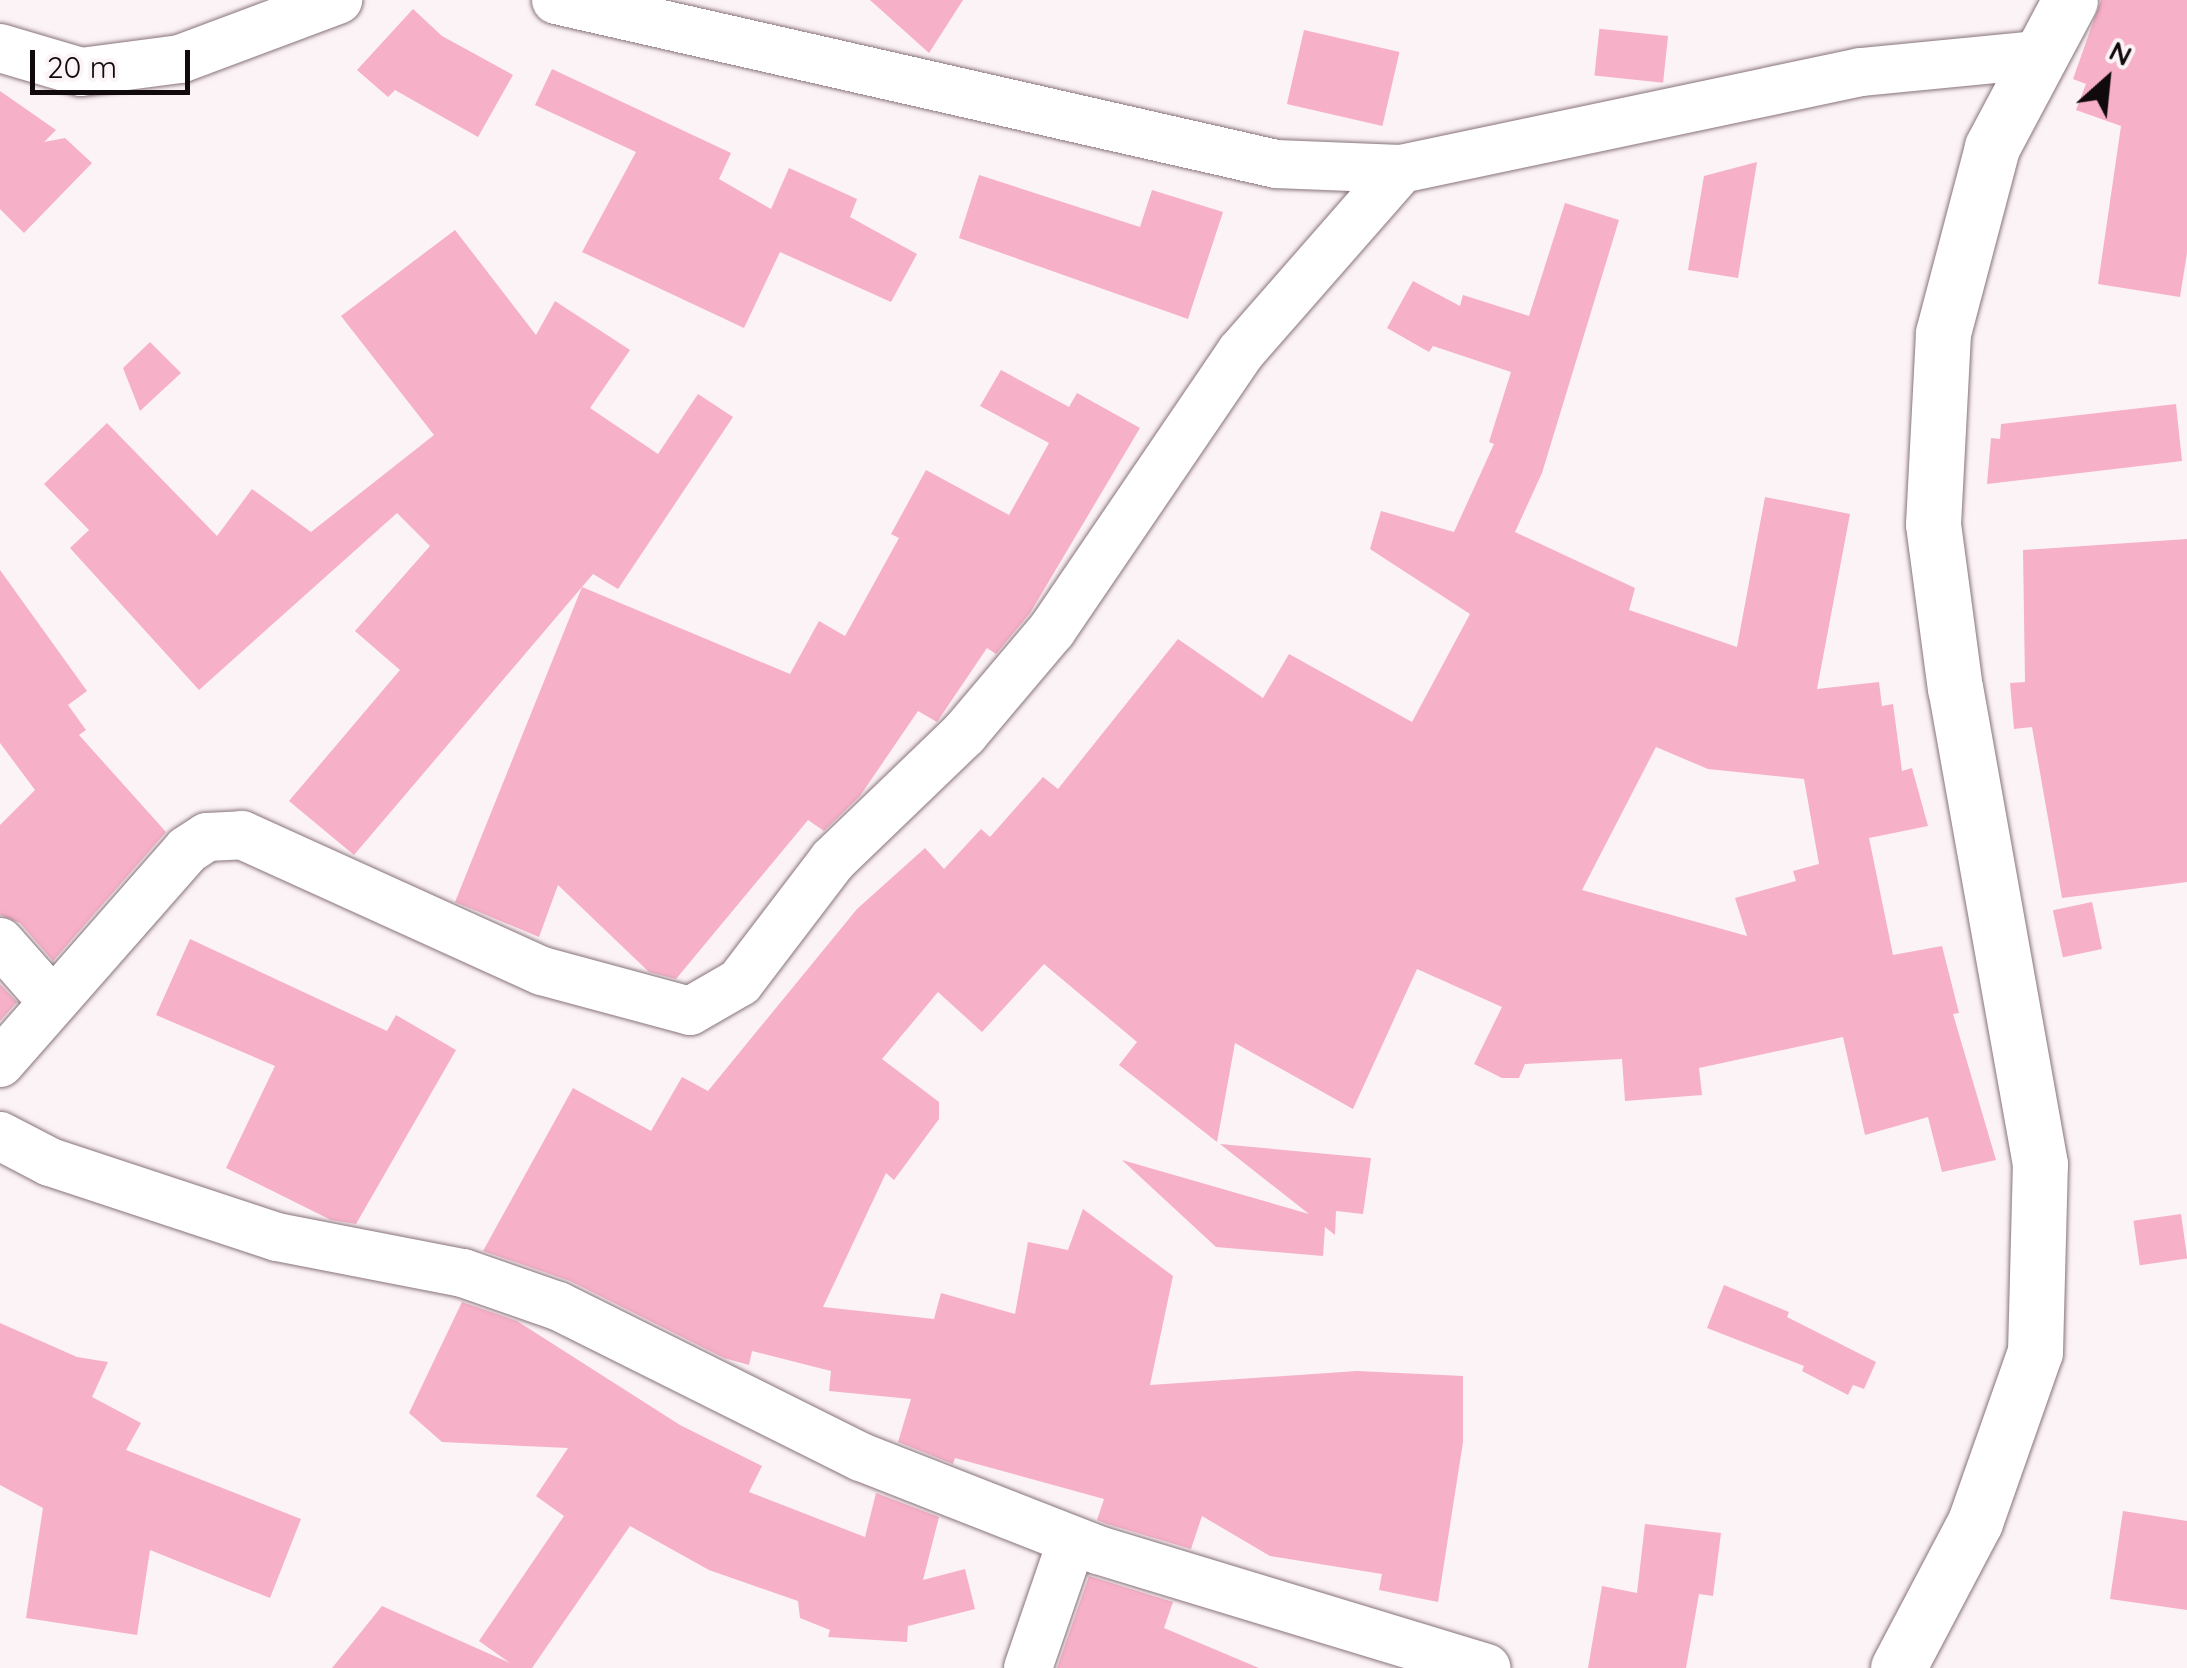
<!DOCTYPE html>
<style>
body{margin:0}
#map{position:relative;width:2187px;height:1668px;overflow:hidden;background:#fcf3f6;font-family:Quicksand,sans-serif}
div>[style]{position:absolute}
.building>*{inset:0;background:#f6b0c8;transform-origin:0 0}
.roads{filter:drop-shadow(0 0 2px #88747b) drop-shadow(0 0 2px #88747b)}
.minor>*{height:48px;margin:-24px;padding:0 24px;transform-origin:24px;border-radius:24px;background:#fff}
.tertiary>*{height:55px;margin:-27.5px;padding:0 27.5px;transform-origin:27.5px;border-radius:27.5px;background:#fff}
span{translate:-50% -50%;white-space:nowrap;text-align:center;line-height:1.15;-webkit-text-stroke:9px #fcf3f6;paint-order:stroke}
.north{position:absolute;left:2057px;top:30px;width:100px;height:100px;-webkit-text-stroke:8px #fcf3f6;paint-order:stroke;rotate:27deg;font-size:28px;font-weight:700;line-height:40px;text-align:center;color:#110a0c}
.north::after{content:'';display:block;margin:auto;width:35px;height:45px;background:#110a0c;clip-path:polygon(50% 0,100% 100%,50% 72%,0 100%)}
.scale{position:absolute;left:30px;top:50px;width:160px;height:45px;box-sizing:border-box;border:5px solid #110a0c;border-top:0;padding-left:12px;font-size:30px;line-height:35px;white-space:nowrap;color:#110a0c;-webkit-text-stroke:8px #fcf3f6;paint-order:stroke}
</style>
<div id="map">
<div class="building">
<i style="clip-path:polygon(870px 0,963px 0,929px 53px)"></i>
<i style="clip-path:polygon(2101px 0,2187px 0,2187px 253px,2180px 297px,2098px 284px,2121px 126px,2076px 110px,2086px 84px,2073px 79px)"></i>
<i style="clip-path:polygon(413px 9px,442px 36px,513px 75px,478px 137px,395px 90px,388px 97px,357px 70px)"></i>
<i style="left:1304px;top:30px;width:98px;height:76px;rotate:13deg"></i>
<i style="left:1668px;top:36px;width:47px;height:69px;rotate:96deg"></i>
<i style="clip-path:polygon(552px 69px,731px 153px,719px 179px,771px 209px,789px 168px,857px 199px,850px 217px,917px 254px,891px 302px,780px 252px,744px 328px,582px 252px,636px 152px,535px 105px)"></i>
<i style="clip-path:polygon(0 91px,56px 130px,44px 142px,65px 138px,92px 163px,24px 233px,0 209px)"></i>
<i style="clip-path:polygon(1757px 162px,1738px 278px,1688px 270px,1704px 176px)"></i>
<i style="clip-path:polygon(979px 175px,1140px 227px,1152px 190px,1223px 212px,1188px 319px,959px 238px)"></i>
<i style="clip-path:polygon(evenodd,1565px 203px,1619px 220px,1542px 473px,1515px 532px,1635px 588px,1629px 610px,1737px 647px,1765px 497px,1850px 514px,1817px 689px,1879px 682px,1882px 706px,1893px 704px,1902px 771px,1912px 768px,1928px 826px,1869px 838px,1893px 955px,1942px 946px,1959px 1013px,1953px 1014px,1996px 1160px,1942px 1172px,1928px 1117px,1865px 1135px,1843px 1037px,1699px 1068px,1702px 1095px,1625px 1101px,1622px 1059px,1525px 1064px,1519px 1078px,1502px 1078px,1474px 1064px,1502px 1007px,1417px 969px,1353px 1109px,1235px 1043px,1217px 1142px,1119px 1065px,1137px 1042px,1044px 964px,982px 1032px,938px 992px,882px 1059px,939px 1102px,939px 1119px,894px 1180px,886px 1173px,823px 1307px,934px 1319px,941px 1293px,1015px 1314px,1028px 1242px,1068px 1250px,1083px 1209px,1173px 1276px,1150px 1385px,1357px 1371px,1463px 1376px,1463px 1442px,1438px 1602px,1379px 1590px,1382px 1574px,1270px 1556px,1202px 1516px,1191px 1549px,1107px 1524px,1097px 1520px,1104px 1499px,955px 1458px,953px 1464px,898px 1442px,911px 1399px,829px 1391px,831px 1371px,752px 1351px,749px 1365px,724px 1358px,570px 1281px,483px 1251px,573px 1088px,651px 1131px,682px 1077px,708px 1091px,857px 909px,925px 848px,944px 869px,981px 829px,990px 837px,1043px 777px,1058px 789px,1178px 639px,1263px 698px,1289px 654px,1412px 722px,1470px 614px,1370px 549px,1381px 511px,1454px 532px,1494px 444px,1489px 442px,1511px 372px,1433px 346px,1429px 352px,1387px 328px,1413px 281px,1460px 306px,1463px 295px,1529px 316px,1565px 203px,1656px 747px,1708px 769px,1804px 779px,1819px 864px,1793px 871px,1796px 881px,1735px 898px,1747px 936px,1582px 890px,1656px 747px)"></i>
<i style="clip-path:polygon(455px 230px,536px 335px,555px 301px,630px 350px,590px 408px,658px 454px,698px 394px,733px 417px,618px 589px,593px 574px,354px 855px,289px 801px,400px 670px,355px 631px,430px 546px,397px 513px,199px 690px,70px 548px,89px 530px,44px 484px,107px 423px,217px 536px,252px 489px,311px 532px,434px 435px,341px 316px)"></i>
<i style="clip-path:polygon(150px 342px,181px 373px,140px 411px,123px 368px)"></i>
<i style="clip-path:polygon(1001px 370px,1069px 407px,1077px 393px,1140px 428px,1030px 613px,996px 654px,987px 648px,937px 722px,918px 711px,860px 796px,824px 831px,808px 820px,676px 979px,649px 972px,558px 885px,539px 937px,455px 902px,582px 587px,790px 674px,819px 621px,845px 636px,899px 538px,891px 534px,926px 470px,1009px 515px,1049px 443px,980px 406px)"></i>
<i style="clip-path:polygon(2176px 404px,2182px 461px,1987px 484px,1991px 438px,2000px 439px,2001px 424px)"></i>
<i style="clip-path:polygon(2187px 539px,2187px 882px,2062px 898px,2032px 727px,2014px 729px,2010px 683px,2025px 682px,2023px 550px)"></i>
<i style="clip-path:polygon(0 570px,87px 691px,68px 705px,86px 730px,79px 735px,166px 832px,53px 961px,20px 923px,0 915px,0 825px,35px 790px,0 743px)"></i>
<i style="left:2092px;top:902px;width:48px;height:40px;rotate:78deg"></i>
<i style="clip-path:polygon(190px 939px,387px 1031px,396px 1015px,456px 1050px,356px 1224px,331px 1220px,226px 1168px,275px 1066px,156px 1015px)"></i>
<i style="clip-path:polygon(0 984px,17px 1002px,0 1021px)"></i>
<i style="clip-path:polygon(1220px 1144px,1371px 1158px,1363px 1214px,1336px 1211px,1335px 1235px,1325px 1227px,1323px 1256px,1216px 1247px,1122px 1160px,1309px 1214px)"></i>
<i style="left:2181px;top:1214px;width:45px;height:48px;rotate:82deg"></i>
<i style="clip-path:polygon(1724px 1285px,1789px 1312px,1787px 1317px,1876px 1362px,1864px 1389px,1853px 1385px,1848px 1395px,1802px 1371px,1804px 1366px,1707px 1328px)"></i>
<i style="clip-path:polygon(462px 1302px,517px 1321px,680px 1425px,762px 1466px,749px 1492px,865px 1537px,876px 1493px,939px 1517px,923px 1580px,965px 1569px,975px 1609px,908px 1626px,907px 1642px,828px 1637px,830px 1630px,800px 1618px,798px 1601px,709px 1570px,630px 1526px,532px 1668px,332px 1668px,382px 1606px,510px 1663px,479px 1641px,564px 1516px,536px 1496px,568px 1448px,442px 1442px,409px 1413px)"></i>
<i style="clip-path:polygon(0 1323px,77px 1357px,108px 1362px,92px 1397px,141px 1423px,126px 1450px,301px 1519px,270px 1598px,150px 1550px,137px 1635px,26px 1618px,43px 1508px,0 1485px)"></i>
<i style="clip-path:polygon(2123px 1511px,2187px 1521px,2187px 1610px,2110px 1599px)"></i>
<i style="clip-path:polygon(1645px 1524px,1721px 1533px,1713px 1596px,1699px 1594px,1686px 1668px,1588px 1668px,1602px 1586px,1637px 1593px)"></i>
<i style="clip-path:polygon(1089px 1576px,1173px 1602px,1164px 1628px,1259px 1668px,1057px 1668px)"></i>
</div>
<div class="roads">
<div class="minor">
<i style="left:556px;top:0;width:738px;rotate:12.83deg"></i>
<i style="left:1276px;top:164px;width:125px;rotate:2.3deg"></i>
<i style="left:1401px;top:169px;width:470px;rotate:-11.9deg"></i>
<i style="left:1861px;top:72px;width:177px;rotate:-5.5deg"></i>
<i style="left:0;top:48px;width:84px;rotate:16.5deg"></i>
<i style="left:81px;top:72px;width:100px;rotate:-7.5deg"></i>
<i style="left:180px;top:59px;width:169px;rotate:-20.5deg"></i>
<i style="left:0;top:942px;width:79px;rotate:48.6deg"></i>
<i style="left:0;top:1063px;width:283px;rotate:-48.7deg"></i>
<i style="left:187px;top:850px;width:24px;rotate:-33deg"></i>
<i style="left:207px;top:837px;width:35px;rotate:-3deg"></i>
<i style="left:242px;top:835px;width:329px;rotate:24.4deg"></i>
<i style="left:542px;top:971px;width:153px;rotate:15.1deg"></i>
<i style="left:690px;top:1011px;width:58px;rotate:-30.1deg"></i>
<i style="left:740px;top:982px;width:153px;rotate:-52.7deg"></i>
<i style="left:833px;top:860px;width:182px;rotate:-43.9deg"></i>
<i style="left:964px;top:734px;width:136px;rotate:-49.8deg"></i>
<i style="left:1052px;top:630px;width:336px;rotate:-55.8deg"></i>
<i style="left:1241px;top:352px;width:243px;rotate:-48.8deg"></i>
<i style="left:0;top:1136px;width:56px;rotate:27.5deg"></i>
<i style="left:50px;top:1162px;width:239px;rotate:18.3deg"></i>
<i style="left:277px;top:1237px;width:189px;rotate:11deg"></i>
<i style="left:463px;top:1273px;width:101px;rotate:19.2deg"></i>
<i style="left:558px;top:1306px;width:339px;rotate:26.5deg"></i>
<i style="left:861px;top:1457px;width:255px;rotate:21.4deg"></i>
<i style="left:1098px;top:1550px;width:406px;rotate:16.9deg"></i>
<i style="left:1028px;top:1668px;width:135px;rotate:-71deg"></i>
</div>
<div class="tertiary">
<i style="left:1898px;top:1668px;width:165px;rotate:-62.2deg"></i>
<i style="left:1975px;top:1522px;width:180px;rotate:-70.6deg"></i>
<i style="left:2035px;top:1352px;width:188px;rotate:-88.5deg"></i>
<i style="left:2040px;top:1164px;width:483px;rotate:-100.1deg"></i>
<i style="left:1955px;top:689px;width:166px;rotate:-97.6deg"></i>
<i style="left:1933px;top:524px;width:191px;rotate:-87deg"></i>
<i style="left:1943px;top:333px;width:192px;rotate:-75.2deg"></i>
<i style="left:1992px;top:147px;width:166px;rotate:-62deg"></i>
</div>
</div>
<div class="north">N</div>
<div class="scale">20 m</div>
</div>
